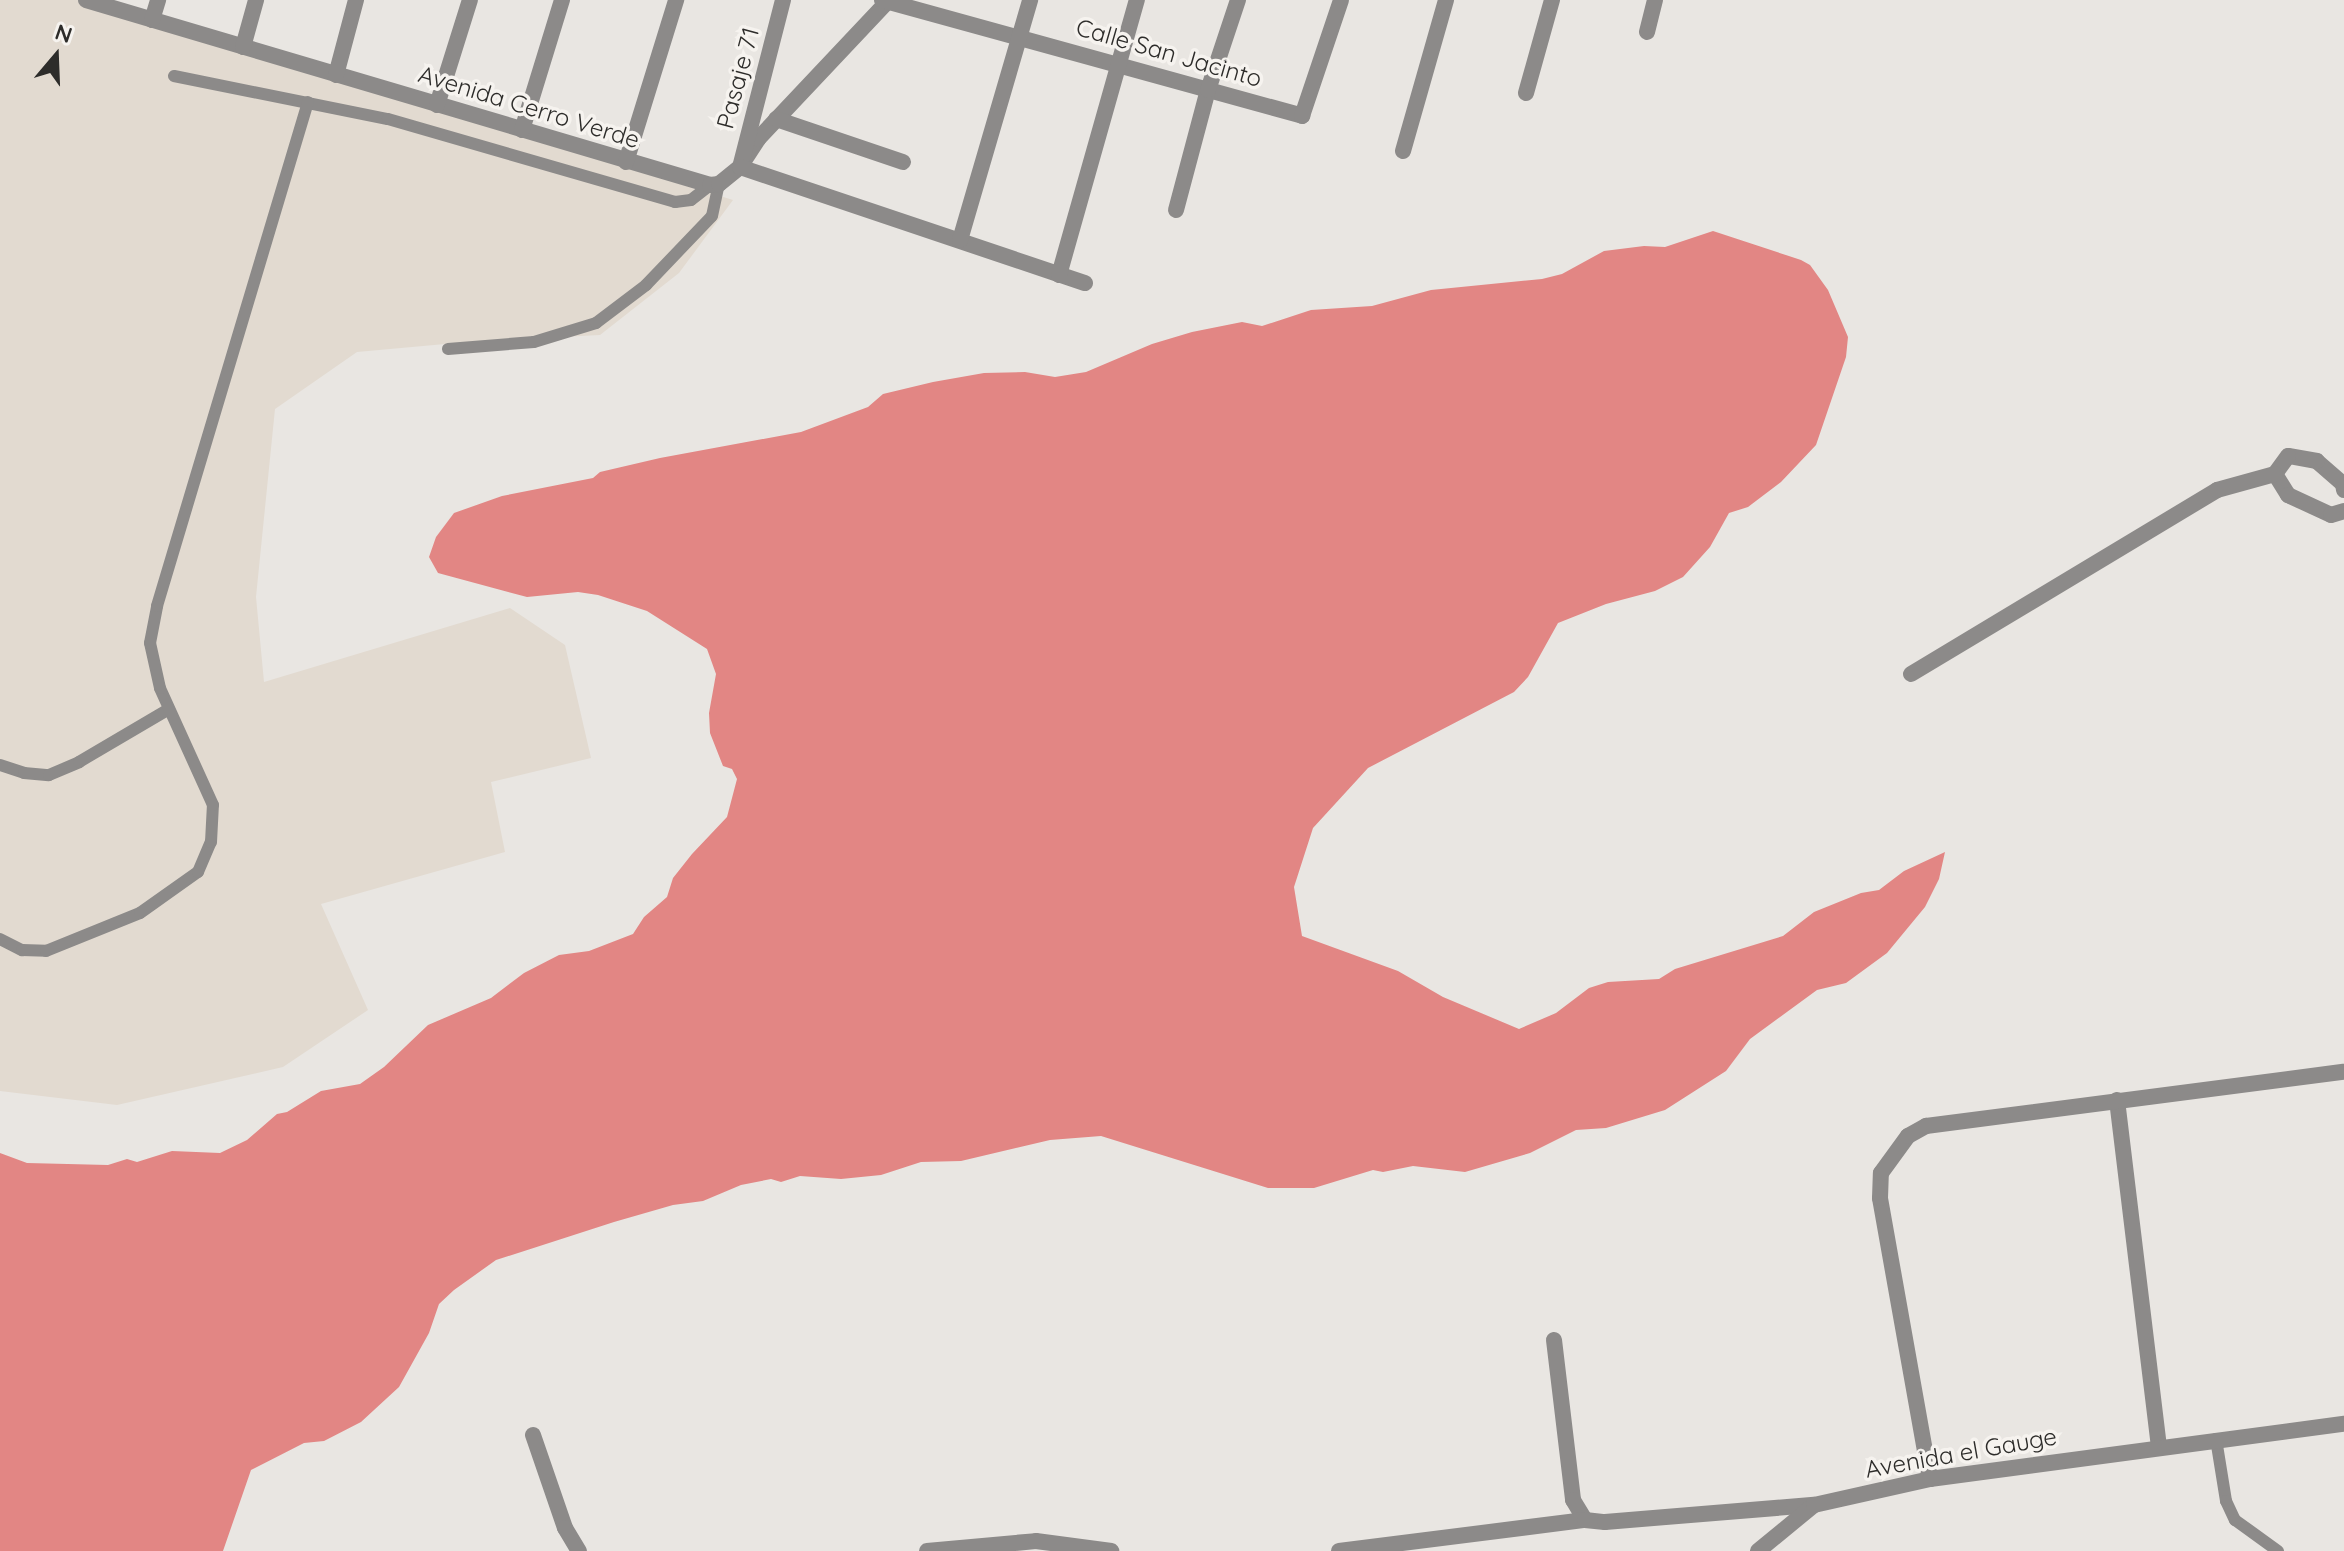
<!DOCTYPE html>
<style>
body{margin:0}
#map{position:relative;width:2344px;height:1551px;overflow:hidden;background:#e9e6e2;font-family:Quicksand,sans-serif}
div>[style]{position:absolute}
.built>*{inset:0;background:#e2dad0}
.forest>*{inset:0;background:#e28684}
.service>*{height:12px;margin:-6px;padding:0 6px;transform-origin:6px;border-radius:6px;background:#8c8a89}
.minor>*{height:16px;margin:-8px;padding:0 8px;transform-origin:8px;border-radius:8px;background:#8c8a89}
.tertiary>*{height:16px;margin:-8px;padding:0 8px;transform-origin:8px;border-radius:8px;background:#8c8a89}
span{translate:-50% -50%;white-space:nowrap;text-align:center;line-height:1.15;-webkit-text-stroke:7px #f6f3ef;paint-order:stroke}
.street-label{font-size:24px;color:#2d2c2a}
.north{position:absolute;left:16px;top:16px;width:80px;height:80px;-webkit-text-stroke:6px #f6f3ef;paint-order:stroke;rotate:19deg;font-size:22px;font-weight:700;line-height:32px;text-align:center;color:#2d2c2a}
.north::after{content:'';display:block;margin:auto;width:28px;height:36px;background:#2d2c2a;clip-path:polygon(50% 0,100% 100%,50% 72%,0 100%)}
</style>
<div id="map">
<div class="built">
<i style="clip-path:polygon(0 0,82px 0,733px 200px,679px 273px,600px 335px,467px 342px,357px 352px,275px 409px,256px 597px,264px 682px,510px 608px,565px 645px,591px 758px,491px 782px,505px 852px,321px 904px,368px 1010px,283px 1067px,117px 1105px,0 1091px)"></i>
</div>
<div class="forest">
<i style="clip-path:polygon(1713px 231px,1801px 260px,1810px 265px,1828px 290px,1848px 337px,1846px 357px,1816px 445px,1781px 482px,1748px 507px,1729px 513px,1710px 547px,1683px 577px,1655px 591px,1606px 604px,1558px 623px,1528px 677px,1514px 692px,1368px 768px,1313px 828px,1294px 887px,1302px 936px,1398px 971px,1443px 997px,1519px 1029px,1556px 1013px,1589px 988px,1608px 982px,1659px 979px,1675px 969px,1783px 936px,1814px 912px,1861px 893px,1879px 890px,1904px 871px,1945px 852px,1939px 879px,1925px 907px,1887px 953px,1846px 983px,1817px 990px,1750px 1039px,1726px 1071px,1665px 1110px,1606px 1128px,1576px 1130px,1530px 1153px,1465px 1172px,1413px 1166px,1383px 1172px,1373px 1170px,1314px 1188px,1268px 1188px,1101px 1136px,1050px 1140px,961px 1161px,921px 1162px,881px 1175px,841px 1179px,800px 1176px,781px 1182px,771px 1179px,741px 1185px,703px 1201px,673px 1205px,614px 1222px,496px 1260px,454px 1290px,439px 1304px,429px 1333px,399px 1387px,361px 1422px,324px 1441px,304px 1443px,251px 1470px,223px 1551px,0 1551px,0 1153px,27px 1163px,108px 1165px,127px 1159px,137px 1162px,172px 1151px,220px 1153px,247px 1140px,277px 1114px,287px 1112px,321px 1091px,360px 1084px,384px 1067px,428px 1025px,491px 998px,524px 973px,559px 955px,589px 951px,633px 934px,644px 917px,667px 897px,673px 878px,692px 854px,727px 817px,737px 779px,732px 769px,723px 766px,710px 733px,709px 713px,716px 674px,707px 649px,647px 611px,598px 595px,578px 592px,527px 597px,438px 573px,429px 557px,436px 537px,454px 513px,502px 496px,593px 478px,600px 472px,660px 458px,801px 432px,868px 407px,883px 394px,933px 382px,984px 373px,1025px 372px,1055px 377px,1086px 372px,1152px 344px,1192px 332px,1242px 322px,1262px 326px,1311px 310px,1372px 306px,1431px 290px,1542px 279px,1562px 274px,1604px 251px,1644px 246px,1665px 247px)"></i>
</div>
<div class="service">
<i style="left:174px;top:76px;width:218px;rotate:11.4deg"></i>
<i style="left:388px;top:119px;width:299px;rotate:16.1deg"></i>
<i style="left:675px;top:202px;width:16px;rotate:-7deg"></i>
<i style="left:691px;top:200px;width:24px;rotate:-38deg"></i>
<i style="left:448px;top:349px;width:86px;rotate:-4.7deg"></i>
<i style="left:534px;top:342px;width:65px;rotate:-17deg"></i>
<i style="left:596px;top:323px;width:63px;rotate:-37.2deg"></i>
<i style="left:646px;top:285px;width:95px;rotate:-46.3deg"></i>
<i style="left:712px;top:216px;width:33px;rotate:-78deg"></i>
<i style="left:0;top:765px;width:25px;rotate:18deg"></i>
<i style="left:24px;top:773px;width:25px;rotate:5deg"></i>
<i style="left:49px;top:775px;width:33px;rotate:-23deg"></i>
<i style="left:79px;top:762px;width:104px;rotate:-30.5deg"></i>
<i style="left:0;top:939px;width:25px;rotate:27deg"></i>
<i style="left:22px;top:950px;width:24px;rotate:2deg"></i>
<i style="left:46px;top:951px;width:101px;rotate:-22deg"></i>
<i style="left:140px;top:913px;width:71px;rotate:-35.3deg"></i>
<i style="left:198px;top:872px;width:33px;rotate:-67deg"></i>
<i style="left:211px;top:842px;width:37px;rotate:-87deg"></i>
<i style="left:213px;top:805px;width:128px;rotate:-114.4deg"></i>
<i style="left:160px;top:688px;width:46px;rotate:-102.5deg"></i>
<i style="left:150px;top:643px;width:38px;rotate:-79deg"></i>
<i style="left:157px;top:606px;width:526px;rotate:-73.32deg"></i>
<i style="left:2216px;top:1439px;width:63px;rotate:80.8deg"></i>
<i style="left:2226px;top:1501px;width:21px;rotate:65deg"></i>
<i style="left:2235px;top:1520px;width:53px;rotate:35.8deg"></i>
</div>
<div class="minor">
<i style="left:86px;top:0;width:651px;rotate:16.51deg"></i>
<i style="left:710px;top:185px;width:9px;rotate:-6deg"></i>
<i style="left:719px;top:184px;width:27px;rotate:-39deg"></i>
<i style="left:740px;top:167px;width:33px;rotate:-57deg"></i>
<i style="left:758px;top:139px;width:191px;rotate:-46.7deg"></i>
<i style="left:783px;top:0;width:172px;rotate:104.4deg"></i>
<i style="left:740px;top:167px;width:364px;rotate:18.6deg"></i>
<i style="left:882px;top:0;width:436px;rotate:15.4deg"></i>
<i style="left:1302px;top:116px;width:122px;rotate:-71.4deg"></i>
<i style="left:152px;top:20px;width:21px;rotate:-73deg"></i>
<i style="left:1647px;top:32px;width:33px;rotate:-76deg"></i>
<i style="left:243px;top:47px;width:49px;rotate:-74.5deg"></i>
<i style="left:336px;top:75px;width:78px;rotate:-75.1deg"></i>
<i style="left:1526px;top:93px;width:97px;rotate:-74.4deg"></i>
<i style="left:437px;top:105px;width:110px;rotate:-72.6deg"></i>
<i style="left:776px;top:119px;width:134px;rotate:18.7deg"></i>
<i style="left:522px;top:130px;width:136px;rotate:-72.9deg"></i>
<i style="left:1403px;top:151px;width:157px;rotate:-74.1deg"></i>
<i style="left:626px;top:162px;width:170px;rotate:-72.8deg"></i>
<i style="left:1176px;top:210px;width:124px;rotate:-75.1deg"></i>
<i style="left:1208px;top:90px;width:95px;rotate:-71.6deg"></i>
<i style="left:960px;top:240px;width:250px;rotate:-73.7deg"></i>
<i style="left:1059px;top:275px;width:286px;rotate:-74.2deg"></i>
<i style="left:2344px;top:490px;width:6px;rotate:-99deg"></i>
<i style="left:2343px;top:484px;width:35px;rotate:-139deg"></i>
<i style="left:2317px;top:461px;width:29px;rotate:-170deg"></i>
<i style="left:2288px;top:456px;width:22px;rotate:126deg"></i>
<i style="left:2275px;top:474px;width:25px;rotate:58deg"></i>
<i style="left:2288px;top:495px;width:47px;rotate:24.9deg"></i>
<i style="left:2331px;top:515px;width:14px;rotate:-17deg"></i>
<i style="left:1911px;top:674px;width:357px;rotate:-31deg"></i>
<i style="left:2217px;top:490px;width:60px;rotate:-15.4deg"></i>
<i style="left:2117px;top:1100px;width:349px;rotate:83.1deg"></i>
<i style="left:1554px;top:1340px;width:161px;rotate:83.2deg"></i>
<i style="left:1573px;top:1500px;width:23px;rotate:59deg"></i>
<i style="left:533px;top:1435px;width:98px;rotate:71deg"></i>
<i style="left:565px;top:1528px;width:27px;rotate:59deg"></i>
<i style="left:1930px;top:1479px;width:285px;rotate:-100.1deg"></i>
<i style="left:1880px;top:1198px;width:25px;rotate:-88deg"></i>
<i style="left:1881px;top:1173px;width:46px;rotate:-53.9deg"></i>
<i style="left:1908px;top:1136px;width:21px;rotate:-29deg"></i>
<i style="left:1926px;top:1126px;width:421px;rotate:-7.4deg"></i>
<i style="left:927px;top:1551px;width:109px;rotate:-5.2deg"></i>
<i style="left:1036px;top:1541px;width:76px;rotate:7.6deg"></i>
<i style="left:1339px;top:1551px;width:248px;rotate:-7.2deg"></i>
<i style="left:1585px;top:1520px;width:20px;rotate:6deg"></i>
<i style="left:1605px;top:1522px;width:210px;rotate:-4.7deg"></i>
</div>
<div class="tertiary">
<i style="left:1758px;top:1551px;width:72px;rotate:-39.4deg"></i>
<i style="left:1814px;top:1505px;width:119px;rotate:-12.6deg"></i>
<i style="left:1930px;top:1479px;width:418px;rotate:-7.6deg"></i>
</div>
<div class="street-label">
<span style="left:1169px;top:53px;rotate:16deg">Calle San Jacinto</span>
<span style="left:738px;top:78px;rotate:-75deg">Pasaje 71</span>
<span style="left:529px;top:107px;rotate:17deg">Avenida Cerro Verde</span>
<span style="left:1961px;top:1453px;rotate:-10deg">Avenida el Gauge</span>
</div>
<div class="north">N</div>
</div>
